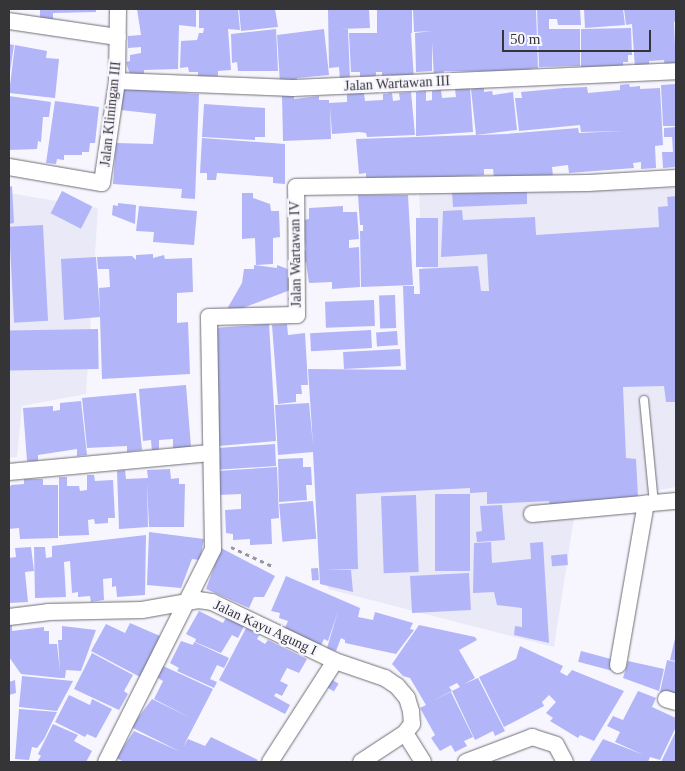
<!DOCTYPE html>
<style>
body{margin:0}
#map{position:relative;width:685px;height:771px;overflow:hidden;background:#f7f6fe;font-family:Georgia,serif}
div>[style]{position:absolute}
.built>*{inset:0;background:#eae9f8}
.building>*{inset:0;background:#b2b5f7;transform-origin:0 0}
.path>*{height:3px;margin-top:-1.5px;transform-origin:0;background:repeating-linear-gradient(90deg,#96959a 0 4px,transparent 0 8px)}
.roads{filter:drop-shadow(0 0 1px #6e6e74) drop-shadow(0 0 1px #6e6e74)}
.service>*{height:8px;margin:-4px;padding:0 4px;transform-origin:4px;border-radius:4px;background:#fff}
.minor>*{height:16px;margin:-8px;padding:0 8px;transform-origin:8px;border-radius:8px;background:#fff}
span{translate:-50% -50%;white-space:nowrap;text-align:center;line-height:1.15;-webkit-text-stroke:4.5px #f7f6fe;paint-order:stroke}
.street-label{font-size:14px;color:#353437}
.frame{position:absolute;inset:0;border:10px solid #353437;pointer-events:none}
.scale{position:absolute;left:502px;top:30px;width:149px;height:22px;box-sizing:border-box;border:2px solid #353437;border-top:0;padding-left:6px;font-size:15px;line-height:18px;white-space:nowrap;color:#353437;-webkit-text-stroke:4px #f7f6fe;paint-order:stroke}
</style>
<div id="map">
<div class="built">
<i style="clip-path:polygon(676px 188px,676px 487px,576px 505px,554px 647px,328px 589px,319px 370px,427px 369px,419px 191px)"></i>
<i style="clip-path:polygon(9px 193px,98px 208px,86px 394px,22px 406px,17px 457px,9px 458px)"></i>
</div>
<div class="building">
<i style="clip-path:polygon(40px 9px,96px 9px,96px 12px,53px 13px,53px 19px,40px 18px)"></i>
<i style="clip-path:polygon(137px 9px,196px 9px,196px 27px,179px 25px,178px 69px,144px 70px,144px 76px,130px 75px,126px 62px,130px 61px,130px 55px,141px 53px,141px 47px,128px 48px,128px 36px,141px 35px)"></i>
<i style="clip-path:polygon(199px 9px,238px 9px,240px 30px,228px 29px,231px 70px,218px 71px,218px 76px,198px 76px,198px 72px,189px 72px,188px 67px,180px 68px,181px 41px,197px 40px,199px 33px,203px 33px,204px 28px,199px 28px)"></i>
<i style="clip-path:polygon(239px 9px,275px 9px,278px 27px,241px 31px)"></i>
<i style="clip-path:polygon(328px 9px,369px 9px,370px 28px,340px 29px,348px 29px,350px 79px,340px 80px,339px 67px,329px 68px)"></i>
<i style="left:377px;top:9px;width:35px;height:24px"></i>
<i style="clip-path:polygon(413px 9px,536px 9px,538px 68px,530px 69px,530px 72px,444px 71px,444px 78px,434px 78px,432px 42px,432px 71px,416px 72px,415px 33px,432px 31px,414px 32px)"></i>
<i style="clip-path:polygon(537px 9px,580px 9px,581px 25px,558px 25px,557px 19px,549px 19px,549px 29px,580px 29px,580px 66px,539px 67px)"></i>
<i style="clip-path:polygon(584px 9px,623px 9px,625px 25px,585px 28px)"></i>
<i style="clip-path:polygon(624px 9px,676px 9px,676px 21px,674px 22px,676px 67px,665px 68px,664px 60px,649px 61px,649px 68px,635px 69px,632px 24px,626px 25px)"></i>
<i style="clip-path:polygon(631px 28px,632px 55px,628px 55px,628px 62px,623px 62px,623px 67px,581px 67px,581px 29px)"></i>
<i style="clip-path:polygon(276px 29px,278px 71px,238px 71px,237px 62px,232px 63px,231px 34px)"></i>
<i style="clip-path:polygon(324px 29px,329px 75px,297px 78px,297px 84px,280px 84px,277px 35px)"></i>
<i style="clip-path:polygon(349px 33px,411px 33px,414px 80px,382px 81px,382px 72px,376px 72px,376px 79px,360px 80px,360px 72px,351px 72px)"></i>
<i style="clip-path:polygon(9px 44px,14px 45px,10px 72px,9px 72px)"></i>
<i style="clip-path:polygon(15px 45px,47px 51px,46px 58px,59px 59px,55px 98px,9px 93px)"></i>
<i style="clip-path:polygon(629px 84px,630px 87px,640px 86px,640px 89px,660px 88px,663px 145px,655px 146px,656px 168px,641px 169px,641px 162px,633px 163px,634px 168px,569px 173px,568px 165px,552px 167px,553px 176px,494px 178px,493px 169px,484px 169px,484px 175px,418px 179px,366px 180px,366px 173px,359px 174px,356px 139px,506px 134px,578px 128px,579px 133px,624px 131px,581px 132px,580px 125px,519px 131px,515px 98px,522px 98px,521px 92px,564px 88px,587px 87px,588px 93px,620px 90px,620px 85px)"></i>
<i style="clip-path:polygon(676px 84px,676px 126px,663px 126px,661px 85px)"></i>
<i style="clip-path:polygon(484px 87px,484px 92px,492px 91px,493px 95px,513px 92px,517px 130px,476px 135px,471px 89px)"></i>
<i style="clip-path:polygon(470px 88px,473px 132px,416px 136px,416px 92px,426px 91px,426px 101px,432px 100px,432px 91px,441px 90px,442px 98px,456px 97px,455px 89px)"></i>
<i style="clip-path:polygon(124px 89px,199px 94px,195px 199px,181px 198px,182px 189px,113px 184px,116px 143px,153px 144px,156px 114px,121px 110px)"></i>
<i style="clip-path:polygon(411px 92px,415px 135px,367px 137px,366px 133px,359px 132px,332px 134px,330px 107px,331px 139px,283px 141px,282px 96px,294px 96px,294px 99px,319px 96px,319px 100px,329px 100px,329px 103px,347px 102px,347px 93px,364px 93px,365px 101px,383px 100px,383px 94px,392px 93px,393px 101px,400px 100px,399px 93px)"></i>
<i style="clip-path:polygon(9px 96px,51px 102px,49px 117px,43px 117px,41px 142px,38px 141px,37px 149px,9px 150px)"></i>
<i style="clip-path:polygon(55px 101px,99px 107px,95px 143px,90px 143px,89px 152px,82px 152px,82px 155px,64px 155px,64px 160px,57px 159px,56px 164px,46px 163px)"></i>
<i style="clip-path:polygon(204px 104px,265px 108px,265px 137px,255px 137px,255px 140px,202px 137px)"></i>
<i style="clip-path:polygon(676px 127px,676px 167px,663px 168px,662px 152px,673px 152px,672px 137px,664px 137px,664px 128px)"></i>
<i style="clip-path:polygon(202px 138px,285px 144px,285px 184px,273px 183px,273px 177px,217px 173px,216px 180px,207px 180px,207px 173px,200px 173px)"></i>
<i style="clip-path:polygon(12px 186px,14px 223px,9px 224px,9px 187px)"></i>
<i style="left:62px;top:191px;width:34px;height:25px;rotate:27deg"></i>
<i style="clip-path:polygon(527px 191px,527px 204px,453px 207px,452px 192px)"></i>
<i style="clip-path:polygon(242px 193px,253px 193px,253px 198px,270px 204px,271px 211px,279px 211px,280px 237px,273px 238px,273px 264px,256px 265px,255px 238px,242px 239px)"></i>
<i style="clip-path:polygon(358px 195px,408px 195px,413px 285px,361px 287px,360px 231px,363px 231px,363px 225px,360px 225px)"></i>
<i style="clip-path:polygon(676px 196px,676px 402px,666px 402px,664px 386px,623px 387px,626px 458px,636px 459px,638px 497px,550px 505px,549px 501px,487px 504px,487px 492px,470px 493px,470px 488px,356px 494px,358px 569px,324px 570px,351px 570px,353px 592px,320px 584px,313px 452px,278px 455px,275px 405px,309px 403px,313px 445px,308px 369px,406px 370px,403px 286px,414px 286px,414px 294px,420px 294px,419px 269px,478px 266px,481px 291px,489px 291px,487px 254px,441px 257px,443px 211px,462px 210px,463px 220px,535px 217px,536px 235px,659px 227px,658px 207px,668px 206px,667px 197px)"></i>
<i style="clip-path:polygon(118px 203px,136px 205px,135px 224px,112px 215px,113px 205px,118px 206px)"></i>
<i style="clip-path:polygon(139px 206px,197px 211px,194px 245px,153px 242px,154px 232px,136px 231px)"></i>
<i style="clip-path:polygon(343px 206px,343px 212px,357px 212px,359px 239px,349px 240px,349px 248px,359px 247px,360px 287px,332px 289px,332px 282px,309px 283px,306px 262px,299px 262px,298px 251px,306px 250px,305px 242px,300px 243px,299px 221px,309px 219px,309px 208px)"></i>
<i style="left:416px;top:218px;width:22px;height:49px"></i>
<i style="left:43px;top:225px;width:96px;height:34px;rotate:87deg"></i>
<i style="clip-path:polygon(153px 254px,153px 258px,164px 255px,165px 259px,192px 258px,193px 292px,177px 293px,177px 323px,188px 322px,190px 374px,102px 379px,100px 317px,64px 320px,61px 259px,96px 257px,100px 316px,99px 288px,110px 287px,109px 269px,98px 269px,97px 257px,132px 256px,136px 260px,136px 255px)"></i>
<i style="clip-path:polygon(254px 265px,277px 268px,277px 265px,293px 271px,293px 289px,232px 312px,227px 309px,242px 283px,244px 269px,254px 269px)"></i>
<i style="left:395px;top:295px;width:33px;height:16px;rotate:88deg"></i>
<i style="left:374px;top:300px;width:26px;height:49px;rotate:88deg"></i>
<i style="clip-path:polygon(269px 324px,276px 441px,219px 446px,211px 403px,219px 403px,213px 328px)"></i>
<i style="clip-path:polygon(287px 324px,288px 335px,305px 333px,308px 385px,301px 385px,302px 394px,296px 394px,296px 402px,278px 404px,272px 325px)"></i>
<i style="left:98px;top:329px;width:40px;height:89px;rotate:89deg"></i>
<i style="left:371px;top:330px;width:18px;height:61px;rotate:87deg"></i>
<i style="left:397px;top:331px;width:14px;height:21px;rotate:86deg"></i>
<i style="left:400px;top:349px;width:17px;height:57px;rotate:87deg"></i>
<i style="clip-path:polygon(186px 385px,191px 447px,173px 449px,173px 439px,159px 440px,159px 451px,152px 452px,151px 440px,143px 441px,139px 389px)"></i>
<i style="clip-path:polygon(136px 393px,142px 450px,127px 452px,127px 446px,87px 448px,82px 398px)"></i>
<i style="clip-path:polygon(81px 401px,87px 455px,77px 456px,77px 449px,38px 455px,38px 461px,27px 461px,23px 408px,53px 406px,53px 411px,60px 410px,60px 403px)"></i>
<i style="clip-path:polygon(275px 444px,276px 466px,213px 470px,212px 458px,220px 457px,219px 448px)"></i>
<i style="clip-path:polygon(303px 458px,303px 467px,311px 467px,312px 485px,306px 485px,307px 500px,279px 502px,278px 459px)"></i>
<i style="clip-path:polygon(277px 467px,279px 518px,271px 519px,272px 544px,250px 545px,250px 539px,233px 540px,233px 534px,226px 533px,225px 510px,241px 509px,241px 494px,218px 495px,217px 471px)"></i>
<i style="clip-path:polygon(170px 469px,171px 479px,179px 478px,179px 484px,185px 484px,184px 527px,149px 527px,147px 482px,148px 527px,119px 529px,117px 471px,125px 470px,126px 479px,148px 478px,147px 470px)"></i>
<i style="clip-path:polygon(87px 475px,94px 475px,95px 481px,113px 480px,115px 518px,108px 518px,108px 523px,95px 524px,94px 519px,88px 520px,89px 535px,59px 536px,59px 477px,67px 477px,67px 486px,79px 486px,80px 491px,87px 490px)"></i>
<i style="clip-path:polygon(24px 479px,43px 479px,43px 485px,58px 485px,58px 538px,20px 539px,19px 528px,9px 529px,9px 489px,11px 485px,24px 484px)"></i>
<i style="left:435px;top:494px;width:35px;height:77px"></i>
<i style="left:416px;top:495px;width:77px;height:35px;rotate:88deg"></i>
<i style="left:313px;top:501px;width:38px;height:34px;rotate:85deg"></i>
<i style="clip-path:polygon(502px 505px,505px 540px,477px 542px,476px 532px,482px 531px,480px 506px)"></i>
<i style="clip-path:polygon(149px 532px,204px 539px,200px 560px,192px 559px,181px 588px,147px 585px)"></i>
<i style="clip-path:polygon(146px 535px,145px 595px,117px 597px,116px 586px,112px 587px,112px 578px,103px 579px,104px 600px,91px 602px,90px 596px,78px 597px,78px 592px,72px 593px,70px 561px,64px 562px,66px 597px,35px 598px,34px 547px,45px 547px,46px 558px,52px 557px,52px 546px)"></i>
<i style="clip-path:polygon(491px 542px,492px 563px,531px 559px,530px 543px,543px 542px,549px 643px,514px 635px,515px 626px,522px 627px,522px 608px,497px 605px,494px 592px,473px 593px,474px 543px)"></i>
<i style="clip-path:polygon(31px 547px,34px 571px,25px 572px,28px 602px,9px 603px,9px 558px,16px 557px,15px 548px)"></i>
<i style="clip-path:polygon(221px 548px,275px 576px,264px 597px,254px 597px,249px 608px,206px 589px)"></i>
<i style="left:567px;top:554px;width:11px;height:16px;rotate:85deg"></i>
<i style="left:318px;top:568px;width:12px;height:7px;rotate:85deg"></i>
<i style="left:469px;top:573px;width:37px;height:59px;rotate:87deg"></i>
<i style="clip-path:polygon(286px 576px,360px 608px,358px 617px,373px 620px,375px 612px,413px 623px,410px 629px,414px 630px,396px 654px,345px 643px,345px 640px,341px 638px,336px 651px,327px 648px,338px 611px,328px 641px,324px 639px,318px 651px,284px 630px,288px 621px,279px 618px,280px 613px,271px 611px)"></i>
<i style="clip-path:polygon(199px 611px,223px 623px,226px 618px,244px 626px,238px 638px,232px 635px,221px 653px,195px 642px,196px 639px,186px 634px)"></i>
<i style="clip-path:polygon(12px 623px,12px 631px,44px 627px,44px 631px,49px 631px,49px 644px,57px 644px,60px 672px,58px 640px,62px 640px,62px 626px,96px 630px,81px 671px,66px 670px,65px 678px,60px 678px,21px 674px,9px 657px,9px 624px)"></i>
<i style="clip-path:polygon(130px 623px,160px 636px,140px 677px,91px 651px,106px 624px,125px 633px)"></i>
<i style="clip-path:polygon(419px 625px,475px 637px,477px 640px,459px 650px,475px 678px,464px 684px,478px 678px,505px 731px,495px 736px,493px 731px,475px 740px,452px 691px,460px 687px,457px 683px,449px 687px,452px 691px,432px 701px,451px 692px,473px 737px,464px 741px,467px 746px,455px 752px,451px 745px,440px 751px,431px 738px,435px 735px,420px 708px,426px 705px,410px 678px,403px 676px,392px 664px)"></i>
<i style="clip-path:polygon(246px 628px,260px 634px,257px 639px,265px 644px,268px 640px,307px 659px,299px 673px,287px 668px,280px 681px,288px 685px,282px 696px,276px 693px,274px 696px,290px 705px,285px 714px,219px 680px)"></i>
<i style="clip-path:polygon(676px 634px,676px 661px,670px 660px)"></i>
<i style="clip-path:polygon(181px 641px,193px 645px,194px 642px,229px 658px,224px 668px,217px 665px,210px 679px,217px 682px,214px 688px,177px 671px,179px 668px,170px 663px)"></i>
<i style="clip-path:polygon(520px 646px,563px 666px,560px 672px,567px 676px,572px 670px,624px 691px,594px 741px,580px 735px,578px 738px,550px 721px,553px 718px,546px 713px,556px 702px,549px 695px,542px 702px,544px 706px,504px 727px,479px 677px,516px 659px)"></i>
<i style="left:581px;top:651px;width:34px;height:11px;rotate:15deg"></i>
<i style="clip-path:polygon(92px 653px,133px 675px,124px 691px,128px 694px,119px 710px,74px 689px)"></i>
<i style="clip-path:polygon(667px 660px,676px 662px,676px 697px,660px 692px)"></i>
<i style="clip-path:polygon(628px 661px,664px 669px,659px 691px,623px 678px)"></i>
<i style="clip-path:polygon(161px 665px,213px 689px,183px 747px,188px 739px,205px 746px,211px 737px,258px 760px,256px 762px,124px 762px,116px 758px,134px 731px,181px 752px,131px 727px,152px 699px,191px 718px,154px 699px,163px 681px,155px 676px)"></i>
<i style="clip-path:polygon(22px 676px,73px 681px,57px 711px,19px 707px)"></i>
<i style="left:331px;top:679px;width:9px;height:9px;rotate:32deg"></i>
<i style="clip-path:polygon(15px 680px,16px 693px,9px 695px,9px 682px)"></i>
<i style="clip-path:polygon(638px 691px,656px 698px,652px 707px,676px 718px,676px 727px,660px 760px,650px 757px,648px 762px,589px 762px,603px 739px,644px 755px,615px 742px,620px 732px,607px 726px,613px 716px,623px 720px)"></i>
<i style="clip-path:polygon(69px 695px,90px 705px,92px 699px,112px 709px,96px 738px,87px 734px,85px 737px,55px 722px)"></i>
<i style="clip-path:polygon(19px 709px,57px 712px,44px 739px,37px 748px,32px 747px,29px 760px,15px 759px)"></i>
<i style="clip-path:polygon(53px 724px,78px 735px,74px 741px,92px 751px,86px 762px,37px 762px,41px 756px,38px 754px)"></i>
<i style="clip-path:polygon(676px 731px,676px 762px,661px 762px)"></i>
</div>
<div class="path">
<i style="left:231px;top:547px;width:45px;rotate:24.9deg"></i>
</div>
<div class="roads">
<div class="service">
<i style="left:644px;top:400px;width:103px;rotate:84.5deg"></i>
</div>
<div class="minor">
<i style="left:9px;top:21px;width:110px;rotate:8.4deg"></i>
<i style="left:117px;top:81px;width:176px;rotate:2.3deg"></i>
<i style="left:293px;top:88px;width:383px;rotate:-2.5deg"></i>
<i style="left:9px;top:167px;width:94px;rotate:9.8deg"></i>
<i style="left:102px;top:183px;width:103px;rotate:-81.6deg"></i>
<i style="left:117px;top:81px;width:72px;rotate:-89.2deg"></i>
<i style="left:9px;top:472px;width:202px;rotate:-5.4deg"></i>
<i style="left:532px;top:514px;width:145px;rotate:-5.2deg"></i>
<i style="left:9px;top:617px;width:39px;rotate:-7deg"></i>
<i style="left:48px;top:612px;width:94px;rotate:-1.2deg"></i>
<i style="left:142px;top:610px;width:57px;rotate:-10.1deg"></i>
<i style="left:198px;top:600px;width:14px;rotate:8deg"></i>
<i style="left:212px;top:602px;width:136px;rotate:25.6deg"></i>
<i style="left:335px;top:661px;width:53px;rotate:18.8deg"></i>
<i style="left:385px;top:678px;width:14px;rotate:34deg"></i>
<i style="left:397px;top:686px;width:16px;rotate:50deg"></i>
<i style="left:407px;top:698px;width:14px;rotate:73deg"></i>
<i style="left:411px;top:711px;width:13px;rotate:86deg"></i>
<i style="left:412px;top:724px;width:11px;rotate:128deg"></i>
<i style="left:405px;top:733px;width:34px;rotate:58deg"></i>
<i style="left:618px;top:665px;width:164px;rotate:-80.2deg"></i>
<i style="left:666px;top:699px;width:10px;rotate:17deg"></i>
<i style="left:106px;top:762px;width:238px;rotate:-63.3deg"></i>
<i style="left:213px;top:549px;width:232px;rotate:-91deg"></i>
<i style="left:209px;top:317px;width:88px;rotate:-1.3deg"></i>
<i style="left:297px;top:315px;width:128px;rotate:-90.4deg"></i>
<i style="left:296px;top:187px;width:292px;rotate:-0.8deg"></i>
<i style="left:588px;top:183px;width:88px;rotate:-3.3deg"></i>
<i style="left:270px;top:762px;width:120px;rotate:-57.2deg"></i>
<i style="left:361px;top:762px;width:53px;rotate:-33.4deg"></i>
<i style="left:466px;top:762px;width:71px;rotate:-20.7deg"></i>
<i style="left:532px;top:737px;width:25px;rotate:18deg"></i>
<i style="left:556px;top:745px;width:19px;rotate:62deg"></i>
</div>
</div>
<div class="street-label">
<span style="left:397px;top:84px;rotate:-3deg">Jalan Wartawan III</span>
<span style="left:111px;top:114px;rotate:-84deg">Jalan Kliningan III</span>
<span style="left:296px;top:254px;rotate:-91deg">Jalan Wartawan IV</span>
<span style="left:265px;top:628px;rotate:25deg">Jalan Kayu Agung I</span>
</div>
<div class="frame"></div>
<div class="scale">50 m</div>
</div>
